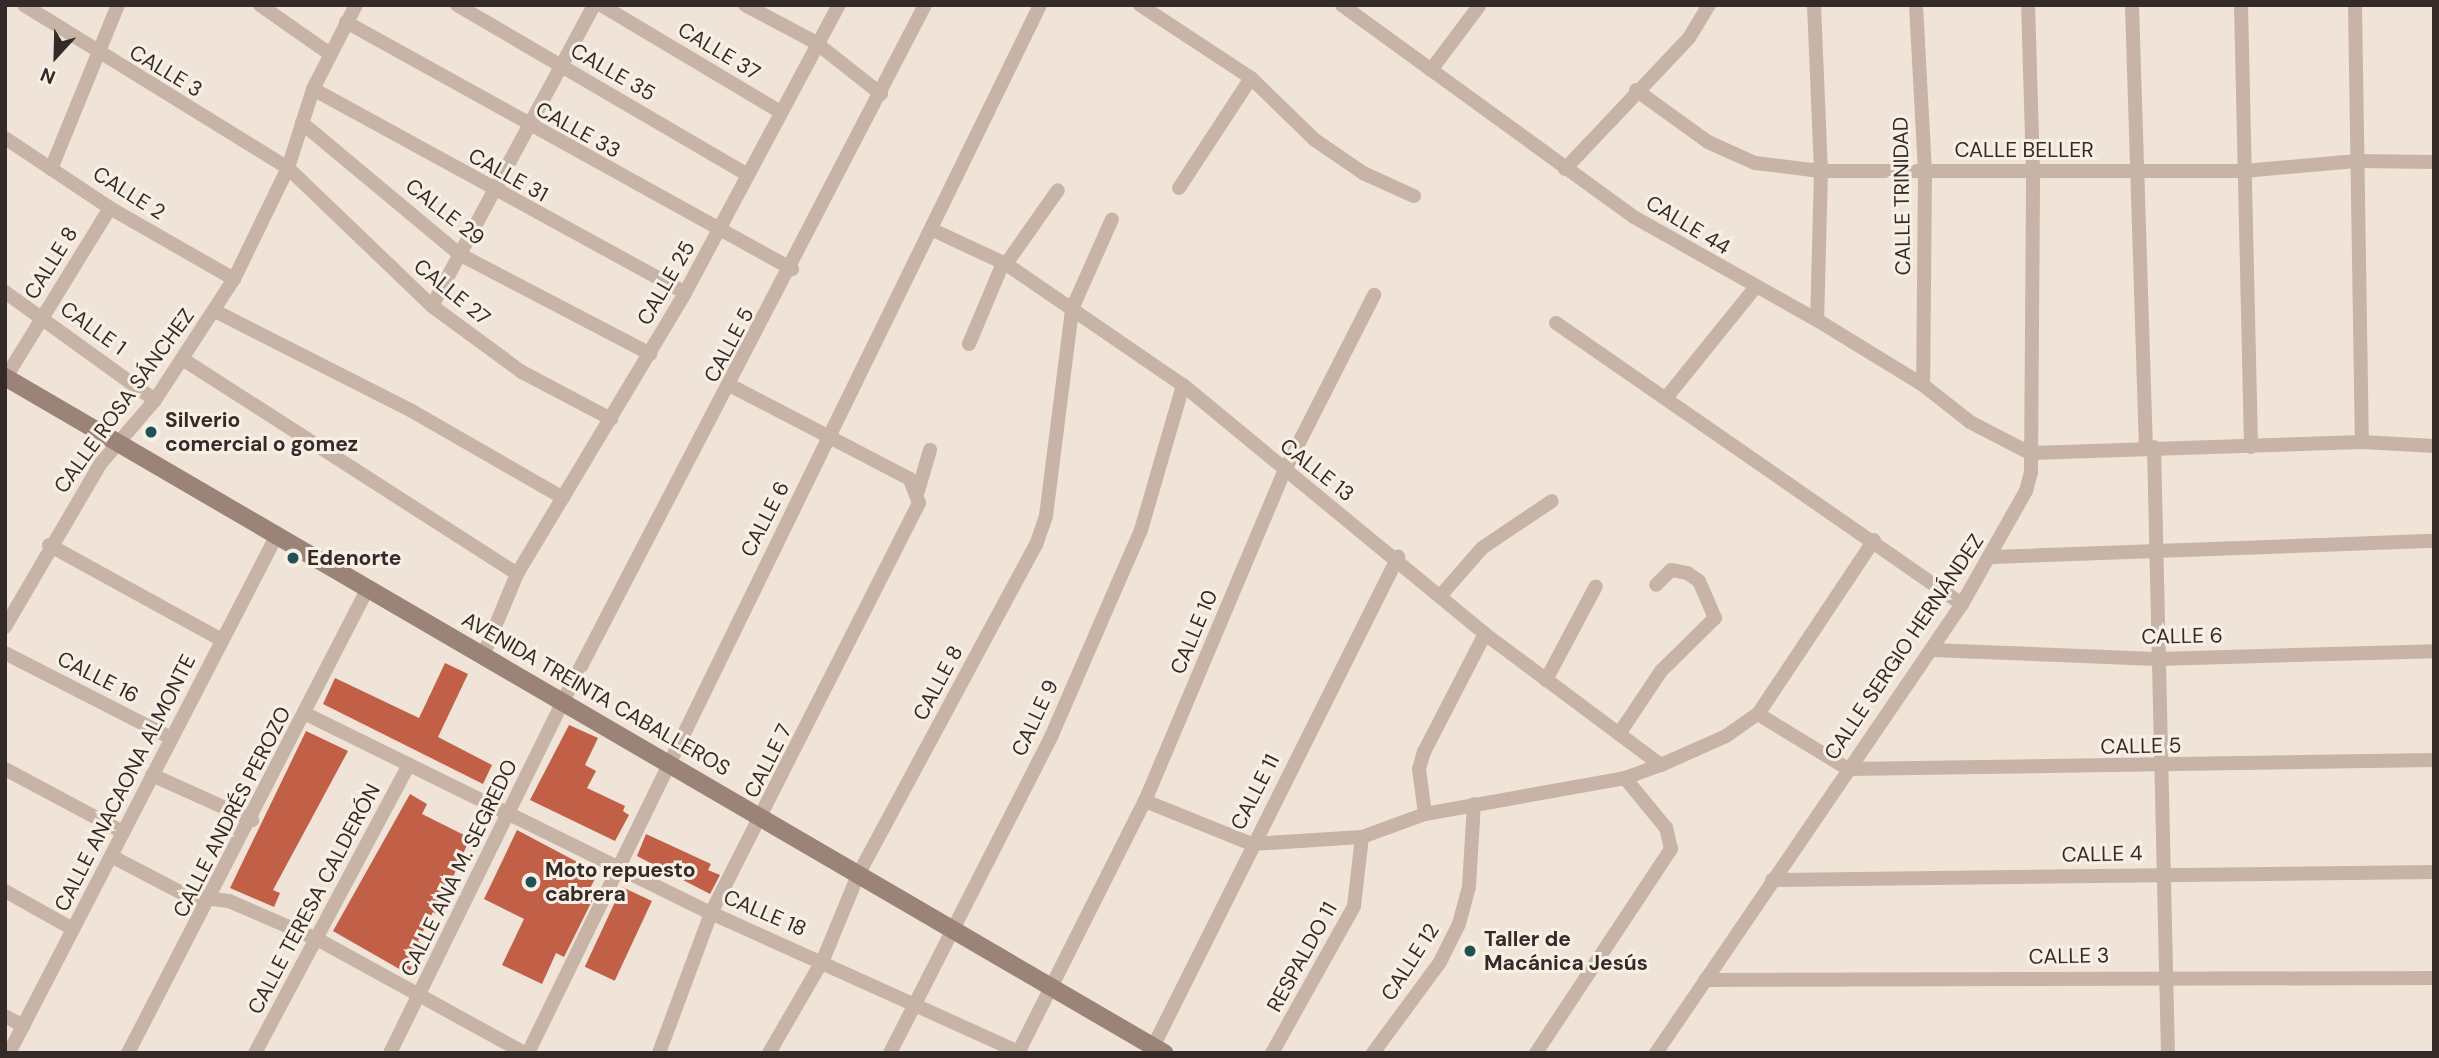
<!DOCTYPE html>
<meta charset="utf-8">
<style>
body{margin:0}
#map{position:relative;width:2439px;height:1058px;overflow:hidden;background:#f0e4d9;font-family:"DM Sans",sans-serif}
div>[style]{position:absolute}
.building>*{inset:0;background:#c15f47;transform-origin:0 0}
.street>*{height:14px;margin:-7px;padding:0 7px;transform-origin:7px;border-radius:7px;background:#c7b4a6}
.secondary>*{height:18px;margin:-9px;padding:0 9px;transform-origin:9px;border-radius:9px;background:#9b8378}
.dots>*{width:19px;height:19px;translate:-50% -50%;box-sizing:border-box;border:4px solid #f8efe5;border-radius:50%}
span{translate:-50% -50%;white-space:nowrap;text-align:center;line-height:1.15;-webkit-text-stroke:6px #f8efe5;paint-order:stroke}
.street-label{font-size:21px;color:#342a27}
.poi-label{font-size:21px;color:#342a27;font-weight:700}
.left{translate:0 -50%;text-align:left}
.frame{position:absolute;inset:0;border:7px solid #342a27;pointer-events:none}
.north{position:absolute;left:21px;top:21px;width:70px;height:70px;-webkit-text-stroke:5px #f8efe5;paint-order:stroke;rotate:202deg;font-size:19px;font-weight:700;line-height:28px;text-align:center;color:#342a27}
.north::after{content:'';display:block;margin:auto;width:24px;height:32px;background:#342a27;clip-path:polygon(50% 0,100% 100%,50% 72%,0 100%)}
</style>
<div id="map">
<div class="building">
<i style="clip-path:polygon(445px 663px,468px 674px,438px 737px,492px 765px,483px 784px,323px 704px,335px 678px,419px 718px)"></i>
<i style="clip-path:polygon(569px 725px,598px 738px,585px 765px,596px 771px,587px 788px,625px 806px,623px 811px,629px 815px,615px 841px,530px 800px)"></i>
<i style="clip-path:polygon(306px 731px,348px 751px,273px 890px,280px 893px,274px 907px,230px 888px)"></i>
<i style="clip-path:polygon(410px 794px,427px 804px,422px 814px,470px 838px,437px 914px,433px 912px,418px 941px,424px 945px,408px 974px,333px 931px)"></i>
<i style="clip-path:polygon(517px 830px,598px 873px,586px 896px,593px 899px,564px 957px,556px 953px,542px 984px,502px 965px,524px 919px,484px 899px)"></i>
<i style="clip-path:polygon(646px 834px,711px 864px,708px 870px,720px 875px,710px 894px,637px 856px)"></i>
<i style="left:622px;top:887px;width:33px;height:88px;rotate:25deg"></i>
</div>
<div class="street">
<i style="left:24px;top:5px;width:310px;rotate:31.7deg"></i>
<i style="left:288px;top:168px;width:199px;rotate:43.8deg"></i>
<i style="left:432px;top:306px;width:112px;rotate:36.3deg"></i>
<i style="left:522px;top:372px;width:101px;rotate:27.8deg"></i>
<i style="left:260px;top:5px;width:85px;rotate:35deg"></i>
<i style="left:457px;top:5px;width:337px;rotate:30.3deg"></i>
<i style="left:601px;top:5px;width:207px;rotate:30.8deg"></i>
<i style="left:745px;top:5px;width:79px;rotate:27.9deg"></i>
<i style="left:815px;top:42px;width:84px;rotate:38.2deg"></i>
<i style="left:1140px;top:5px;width:133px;rotate:33.3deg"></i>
<i style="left:1251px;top:78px;width:89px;rotate:44.1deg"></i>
<i style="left:1315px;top:140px;width:58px;rotate:34.5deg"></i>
<i style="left:1363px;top:173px;width:56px;rotate:24.3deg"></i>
<i style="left:1342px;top:5px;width:361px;rotate:36deg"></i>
<i style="left:1634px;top:217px;width:210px;rotate:29.4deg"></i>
<i style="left:1817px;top:320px;width:124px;rotate:31.5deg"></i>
<i style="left:1923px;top:385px;width:60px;rotate:38.2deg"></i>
<i style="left:1970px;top:422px;width:68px;rotate:27.3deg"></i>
<i style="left:2030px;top:453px;width:332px;rotate:-1.9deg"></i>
<i style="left:2362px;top:442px;width:72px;rotate:3.2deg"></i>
<i style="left:1814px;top:5px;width:166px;rotate:87.6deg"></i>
<i style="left:1821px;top:171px;width:149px;rotate:91.5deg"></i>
<i style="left:1916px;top:5px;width:166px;rotate:86.9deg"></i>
<i style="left:1925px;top:171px;width:214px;rotate:90.5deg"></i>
<i style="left:2132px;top:5px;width:442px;rotate:88.2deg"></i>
<i style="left:2241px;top:5px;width:442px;rotate:88.7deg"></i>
<i style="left:2355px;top:5px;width:437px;rotate:89.1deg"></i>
<i style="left:346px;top:22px;width:510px;rotate:28.98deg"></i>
<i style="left:1431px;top:70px;width:80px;rotate:-53.1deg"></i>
<i style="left:313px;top:89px;width:424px;rotate:28.7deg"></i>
<i style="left:1636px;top:90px;width:89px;rotate:35.8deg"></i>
<i style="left:1708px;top:142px;width:51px;rotate:24.1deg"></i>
<i style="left:1755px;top:163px;width:66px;rotate:6.9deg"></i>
<i style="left:1821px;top:171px;width:423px"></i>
<i style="left:2244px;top:171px;width:113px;rotate:-5.1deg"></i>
<i style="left:2357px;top:161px;width:77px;rotate:0.7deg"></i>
<i style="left:302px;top:123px;width:204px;rotate:39.8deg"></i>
<i style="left:459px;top:254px;width:216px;rotate:27.6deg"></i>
<i style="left:5px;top:138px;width:126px;rotate:33.7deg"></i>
<i style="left:110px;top:208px;width:143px;rotate:29.8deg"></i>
<i style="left:51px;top:169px;width:177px;rotate:-67.8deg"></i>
<i style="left:1565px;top:169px;width:180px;rotate:-46.6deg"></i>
<i style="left:1689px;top:38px;width:39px;rotate:-59deg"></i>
<i style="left:1179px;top:188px;width:131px;rotate:-56.8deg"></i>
<i style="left:933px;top:230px;width:81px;rotate:25deg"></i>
<i style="left:1006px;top:264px;width:214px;rotate:34.4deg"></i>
<i style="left:1183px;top:385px;width:391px;rotate:39.5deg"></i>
<i style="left:1485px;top:634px;width:219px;rotate:36.7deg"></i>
<i style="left:1006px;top:264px;width:90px;rotate:-54.9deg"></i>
<i style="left:5px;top:292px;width:185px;rotate:35.8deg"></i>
<i style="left:432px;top:306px;width:342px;rotate:-61.7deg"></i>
<i style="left:215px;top:311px;width:221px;rotate:26.9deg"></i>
<i style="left:412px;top:411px;width:174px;rotate:29.9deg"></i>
<i style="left:1556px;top:323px;width:494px;rotate:34.7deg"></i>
<i style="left:969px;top:344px;width:88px;rotate:-67.2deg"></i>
<i style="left:184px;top:360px;width:396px;rotate:32.7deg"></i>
<i style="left:6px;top:377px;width:198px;rotate:-58.4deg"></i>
<i style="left:1666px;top:398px;width:140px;rotate:-51.1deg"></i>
<i style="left:2154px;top:447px;width:606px;rotate:88.68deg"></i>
<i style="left:918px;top:491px;width:43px;rotate:-73.7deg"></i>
<i style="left:49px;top:545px;width:197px;rotate:28.8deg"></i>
<i style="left:1992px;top:557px;width:442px;rotate:-2.1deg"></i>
<i style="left:1441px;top:595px;width:62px;rotate:-48.9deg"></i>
<i style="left:1482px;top:548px;width:84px;rotate:-33.9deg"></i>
<i style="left:5px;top:627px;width:190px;rotate:-59.7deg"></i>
<i style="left:101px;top:463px;width:83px;rotate:-49.4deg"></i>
<i style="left:155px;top:400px;width:145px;rotate:-56.9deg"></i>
<i style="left:234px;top:279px;width:123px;rotate:-64.1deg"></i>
<i style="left:288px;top:168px;width:83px;rotate:-72.4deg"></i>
<i style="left:313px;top:89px;width:94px;rotate:-62.9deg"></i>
<i style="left:1932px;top:650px;width:224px;rotate:2.3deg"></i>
<i style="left:2156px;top:659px;width:278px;rotate:-1.6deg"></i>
<i style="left:5px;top:653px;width:186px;rotate:27.1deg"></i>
<i style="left:483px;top:656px;width:89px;rotate:-67.5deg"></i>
<i style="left:517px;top:574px;width:327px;rotate:-59.1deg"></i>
<i style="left:685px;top:293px;width:327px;rotate:-61.9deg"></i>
<i style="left:1546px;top:680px;width:106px;rotate:-62deg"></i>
<i style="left:306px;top:714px;width:451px;rotate:26.2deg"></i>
<i style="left:711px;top:913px;width:340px;rotate:24.3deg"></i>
<i style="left:1758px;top:714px;width:105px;rotate:31.4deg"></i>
<i style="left:1848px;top:769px;width:586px;rotate:-0.88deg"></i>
<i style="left:1619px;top:734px;width:76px;rotate:-56.3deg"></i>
<i style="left:1661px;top:671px;width:76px;rotate:-44.5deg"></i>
<i style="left:1715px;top:618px;width:40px;rotate:-113.4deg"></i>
<i style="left:1699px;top:581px;width:14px;rotate:-146deg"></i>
<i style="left:1687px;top:573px;width:16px;rotate:-169deg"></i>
<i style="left:1671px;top:570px;width:21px;rotate:135deg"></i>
<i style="left:5px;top:769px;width:134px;rotate:28.1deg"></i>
<i style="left:152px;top:775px;width:110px;rotate:24.2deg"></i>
<i style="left:1145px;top:801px;width:115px;rotate:21.9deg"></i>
<i style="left:1252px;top:844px;width:110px;rotate:-3.6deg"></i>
<i style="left:1362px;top:837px;width:67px;rotate:-20.1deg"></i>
<i style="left:1425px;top:814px;width:203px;rotate:-10.2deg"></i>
<i style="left:1625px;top:778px;width:38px;rotate:-20deg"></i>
<i style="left:1661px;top:765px;width:71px;rotate:-24deg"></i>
<i style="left:1726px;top:736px;width:39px;rotate:-35deg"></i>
<i style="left:1758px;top:714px;width:209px;rotate:-56.3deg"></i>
<i style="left:1425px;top:814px;width:45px;rotate:-97.6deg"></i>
<i style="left:1419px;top:769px;width:18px;rotate:-74deg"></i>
<i style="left:1424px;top:752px;width:133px;rotate:-62.7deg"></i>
<i style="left:111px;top:856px;width:87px;rotate:27.5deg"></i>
<i style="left:188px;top:896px;width:41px;rotate:7deg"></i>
<i style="left:229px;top:901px;width:96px;rotate:23.4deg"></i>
<i style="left:317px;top:939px;width:236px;rotate:28.8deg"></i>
<i style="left:1772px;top:880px;width:662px;rotate:-0.69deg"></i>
<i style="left:5px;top:891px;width:78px;rotate:29.2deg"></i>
<i style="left:1705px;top:980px;width:729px;rotate:-0.16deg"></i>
<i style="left:5px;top:1016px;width:21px;rotate:29deg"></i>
<i style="left:1019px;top:1051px;width:280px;rotate:-63.3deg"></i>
<i style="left:1145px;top:801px;width:357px;rotate:-67.1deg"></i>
<i style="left:1284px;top:472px;width:199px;rotate:-63deg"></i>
<i style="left:9px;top:1053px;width:585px;rotate:-62.65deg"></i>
<i style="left:128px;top:1053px;width:523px;rotate:-62.7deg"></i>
<i style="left:255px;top:1053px;width:327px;rotate:-61.9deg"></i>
<i style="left:390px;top:1053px;width:392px;rotate:-63.8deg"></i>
<i style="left:563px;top:701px;width:785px;rotate:-62.52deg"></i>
<i style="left:528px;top:1053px;width:1166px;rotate:-63.96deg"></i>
<i style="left:659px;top:1053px;width:149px;rotate:-69.6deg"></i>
<i style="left:711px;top:913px;width:460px;rotate:-63.1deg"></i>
<i style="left:919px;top:503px;width:26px;rotate:-111deg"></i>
<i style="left:910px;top:479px;width:202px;rotate:-152.5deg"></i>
<i style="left:769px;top:1053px;width:108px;rotate:-59.9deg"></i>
<i style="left:823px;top:960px;width:92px;rotate:-67.6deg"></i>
<i style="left:858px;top:875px;width:375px;rotate:-61.7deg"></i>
<i style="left:1036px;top:545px;width:31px;rotate:-71deg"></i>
<i style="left:1046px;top:516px;width:209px;rotate:-82.8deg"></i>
<i style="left:1072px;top:309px;width:98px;rotate:-66deg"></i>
<i style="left:890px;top:1053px;width:355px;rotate:-63deg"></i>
<i style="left:1051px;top:737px;width:226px;rotate:-66.5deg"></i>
<i style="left:1141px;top:530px;width:151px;rotate:-73.8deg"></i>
<i style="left:1150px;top:1053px;width:555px;rotate:-63.43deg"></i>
<i style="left:1272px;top:1053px;width:168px;rotate:-60.8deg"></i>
<i style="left:1354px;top:906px;width:69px;rotate:-83.4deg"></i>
<i style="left:1373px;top:1053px;width:113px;rotate:-53.6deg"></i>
<i style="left:1440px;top:962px;width:42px;rotate:-63.4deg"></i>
<i style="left:1459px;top:924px;width:38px;rotate:-75deg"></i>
<i style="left:1469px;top:887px;width:83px;rotate:-86.6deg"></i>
<i style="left:1536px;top:1053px;width:245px;rotate:-56.5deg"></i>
<i style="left:1671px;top:849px;width:22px;rotate:-103deg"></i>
<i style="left:1666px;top:828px;width:65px;rotate:-129.4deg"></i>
<i style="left:1656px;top:1053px;width:543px;rotate:-55.73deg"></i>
<i style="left:1962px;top:604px;width:130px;rotate:-60.5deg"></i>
<i style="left:2026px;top:491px;width:20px;rotate:-75deg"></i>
<i style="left:2031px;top:472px;width:301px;rotate:-89.6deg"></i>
<i style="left:2033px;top:171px;width:166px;rotate:-91.7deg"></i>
</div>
<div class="secondary">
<i style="left:5px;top:377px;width:1342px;rotate:30.25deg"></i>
</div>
<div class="dots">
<i style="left:151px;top:432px;background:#1e5253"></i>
<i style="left:293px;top:558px;background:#1e5253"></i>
<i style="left:531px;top:882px;background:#1e5253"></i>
<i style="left:1470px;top:951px;background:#1e5253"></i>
</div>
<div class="street-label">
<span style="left:719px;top:51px;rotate:31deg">CALLE 37</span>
<span style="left:166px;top:71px;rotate:31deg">CALLE 3</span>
<span style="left:613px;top:72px;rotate:30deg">CALLE 35</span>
<span style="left:578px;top:130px;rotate:29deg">CALLE 33</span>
<span style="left:2024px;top:150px">CALLE BELLER</span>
<span style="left:508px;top:175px;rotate:29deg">CALLE 31</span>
<span style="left:129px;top:193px;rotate:32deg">CALLE 2</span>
<span style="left:1902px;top:196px;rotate:-91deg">CALLE TRINIDAD</span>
<span style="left:445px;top:212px;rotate:38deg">CALLE 29</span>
<span style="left:1688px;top:225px;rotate:31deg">CALLE 44</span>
<span style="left:51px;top:263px;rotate:-58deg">CALLE 8</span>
<span style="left:666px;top:283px;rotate:-60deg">CALLE 25</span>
<span style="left:452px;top:292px;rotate:39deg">CALLE 27</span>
<span style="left:93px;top:328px;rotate:36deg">CALLE 1</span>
<span style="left:729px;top:345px;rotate:-62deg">CALLE 5</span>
<span style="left:124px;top:401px;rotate:-54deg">CALLE ROSA SÁNCHEZ</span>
<span style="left:1317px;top:470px;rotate:38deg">CALLE 13</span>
<span style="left:765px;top:519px;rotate:-63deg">CALLE 6</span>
<span style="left:1194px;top:632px;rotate:-67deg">CALLE 10</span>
<span style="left:2182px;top:636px;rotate:-1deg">CALLE 6</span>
<span style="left:1904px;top:647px;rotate:-56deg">CALLE SERGIO HERNÁNDEZ</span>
<span style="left:98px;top:677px;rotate:27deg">CALLE 16</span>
<span style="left:938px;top:683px;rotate:-62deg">CALLE 8</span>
<span style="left:596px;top:694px;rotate:30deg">AVENIDA TREINTA CABALLEROS</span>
<span style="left:1035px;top:718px;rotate:-65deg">CALLE 9</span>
<span style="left:2141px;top:746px;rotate:-1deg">CALLE 5</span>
<span style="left:768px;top:761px;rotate:-63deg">CALLE 7</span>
<span style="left:125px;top:783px;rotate:-63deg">CALLE ANACAONA ALMONTE</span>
<span style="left:1255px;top:792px;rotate:-63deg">CALLE 11</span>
<span style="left:232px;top:812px;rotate:-63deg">CALLE ANDRÉS PEROZO</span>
<span style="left:2102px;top:854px;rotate:-1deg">CALLE 4</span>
<span style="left:459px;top:868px;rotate:-64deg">CALLE ANA M. SEGREDO</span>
<span style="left:314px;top:899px;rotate:-62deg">CALLE TERESA CALDERÓN</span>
<span style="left:765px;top:913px;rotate:23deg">CALLE 18</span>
<span style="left:2069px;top:956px;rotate:-1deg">CALLE 3</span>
<span style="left:1302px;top:957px;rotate:-61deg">RESPALDO 11</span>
<span style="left:1410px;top:962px;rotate:-57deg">CALLE 12</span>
</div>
<div class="poi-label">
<span class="left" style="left:165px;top:432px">Silverio<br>comercial o gomez</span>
<span class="left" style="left:307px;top:558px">Edenorte</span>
<span class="left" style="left:545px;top:882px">Moto repuesto<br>cabrera</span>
<span class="left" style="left:1484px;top:951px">Taller de<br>Macánica Jesús</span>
</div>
<div class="frame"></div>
<div class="north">N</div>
</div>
